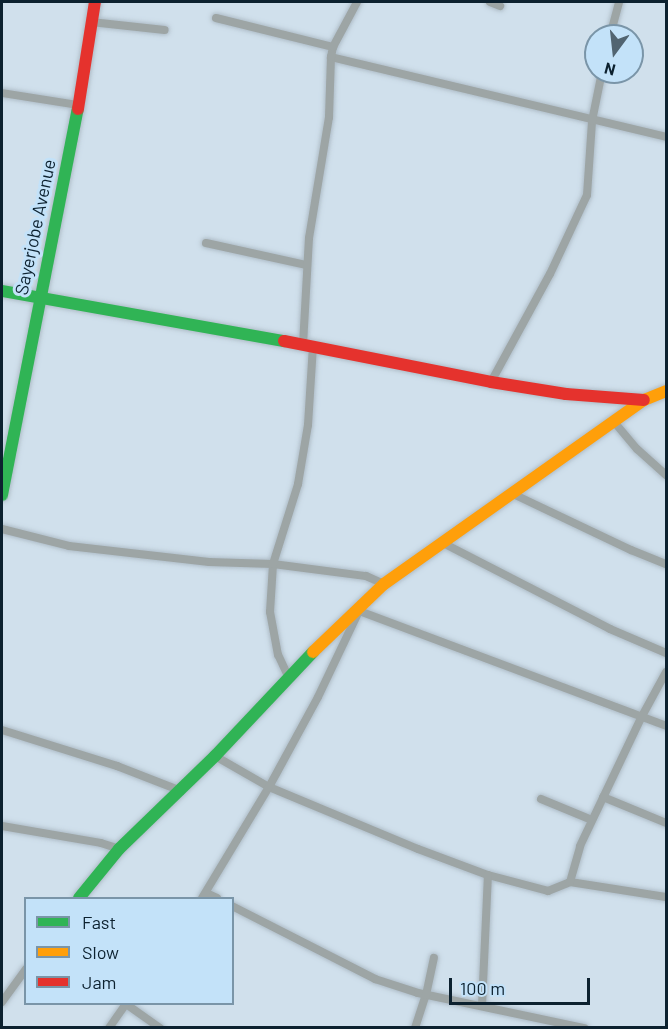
<!DOCTYPE html>
<style>
body{margin:0}
#map{position:relative;width:668px;height:1029px;overflow:hidden;background:#d0e0ec;font-family:Barlow,sans-serif}
div>[style]{position:absolute}
.roads{filter:drop-shadow(0 0 2px #afbdc8) drop-shadow(0 0 2px #afbdc8)}
.street>*{height:8px;margin:-4px;padding:0 4px;transform-origin:4px;border-radius:4px;background:#9da5a5}
.fast>*{height:12px;margin:-6px;padding:0 6px;transform-origin:6px;border-radius:6px;background:#30b455}
.slow>*{height:12px;margin:-6px;padding:0 6px;transform-origin:6px;border-radius:6px;background:#ff9f0a}
.jam>*{height:12px;margin:-6px;padding:0 6px;transform-origin:6px;border-radius:6px;background:#e5322d}
span{translate:-50% -50%;white-space:nowrap;text-align:center;line-height:1.15;-webkit-text-stroke:6px #c3e2f9;paint-order:stroke}
.street-label{font-size:18px;color:#0c212f}
.frame{position:absolute;inset:0;border:3px solid #0c212f;pointer-events:none}
.legend{position:absolute;left:24px;top:897px;width:210px;height:108px;box-sizing:border-box;background:#c3e2f9;border:2px solid #7a95a8;margin:0;padding:8px 10px;list-style:none;font-size:18px;color:#0c212f}
.legend li{display:flex;align-items:center;gap:12px;height:30px}
.legend b{width:30px;border:2px solid #7a95a8}
.north{position:absolute;left:584px;top:24px;width:60px;height:60px;box-sizing:border-box;background:#c3e2f9;border:2px solid #7a95a8;border-radius:50%;rotate:195deg;font-size:16px;font-weight:700;line-height:24px;text-align:center;color:#0c212f}
.north::after{content:'';display:block;margin:auto;width:21px;height:27px;background:#516471;clip-path:polygon(50% 0,100% 100%,50% 72%,0 100%)}
.scale{position:absolute;left:449px;top:978px;width:141px;height:27px;box-sizing:border-box;border:3px solid #0c212f;border-top:0;padding-left:8px;font-size:18px;line-height:21px;white-space:nowrap;color:#0c212f;-webkit-text-stroke:4px #c3e2f9;paint-order:stroke}
</style>
<div id="map">
<div class="roads">
<div class="street">
<i style="left:490px;top:2px;width:11px;rotate:22deg"></i>
<i style="left:216px;top:18px;width:121px;rotate:13.9deg"></i>
<i style="left:91px;top:22px;width:74px;rotate:6.2deg"></i>
<i style="left:610px;top:36px;width:35px;rotate:-75deg"></i>
<i style="left:331px;top:57px;width:344px;rotate:13.4deg"></i>
<i style="left:2px;top:93px;width:77px;rotate:9deg"></i>
<i style="left:206px;top:243px;width:102px;rotate:12.4deg"></i>
<i style="left:303px;top:345px;width:107px;rotate:-86.8deg"></i>
<i style="left:309px;top:238px;width:123px;rotate:-80.6deg"></i>
<i style="left:329px;top:117px;width:60px;rotate:-88.1deg"></i>
<i style="left:331px;top:57px;width:10px;rotate:-79deg"></i>
<i style="left:333px;top:47px;width:51px;rotate:-61.9deg"></i>
<i style="left:491px;top:382px;width:123px;rotate:-61.4deg"></i>
<i style="left:550px;top:274px;width:87px;rotate:-64.9deg"></i>
<i style="left:587px;top:195px;width:74px;rotate:-86.1deg"></i>
<i style="left:592px;top:121px;width:50px;rotate:-78.5deg"></i>
<i style="left:615px;top:423px;width:34px;rotate:50deg"></i>
<i style="left:637px;top:449px;width:39px;rotate:42deg"></i>
<i style="left:511px;top:493px;width:133px;rotate:25.4deg"></i>
<i style="left:631px;top:550px;width:38px;rotate:22deg"></i>
<i style="left:2px;top:529px;width:69px;rotate:14.2deg"></i>
<i style="left:69px;top:546px;width:141px;rotate:6.5deg"></i>
<i style="left:209px;top:562px;width:64px;rotate:1.8deg"></i>
<i style="left:273px;top:564px;width:94px;rotate:7.4deg"></i>
<i style="left:366px;top:576px;width:20px;rotate:24deg"></i>
<i style="left:441px;top:542px;width:190px;rotate:27.2deg"></i>
<i style="left:610px;top:629px;width:61px;rotate:23.2deg"></i>
<i style="left:288px;top:676px;width:23px;rotate:-115deg"></i>
<i style="left:278px;top:655px;width:44px;rotate:-100.5deg"></i>
<i style="left:270px;top:612px;width:48px;rotate:-86.4deg"></i>
<i style="left:273px;top:564px;width:84px;rotate:-72.6deg"></i>
<i style="left:298px;top:484px;width:60px;rotate:-80.4deg"></i>
<i style="left:308px;top:425px;width:79px;rotate:-86.4deg"></i>
<i style="left:2px;top:730px;width:121px;rotate:17.4deg"></i>
<i style="left:117px;top:766px;width:69px;rotate:21.3deg"></i>
<i style="left:215px;top:756px;width:62px;rotate:29.9deg"></i>
<i style="left:269px;top:787px;width:161px;rotate:22.6deg"></i>
<i style="left:418px;top:849px;width:75px;rotate:20.4deg"></i>
<i style="left:488px;top:875px;width:62px;rotate:14.9deg"></i>
<i style="left:548px;top:891px;width:24px;rotate:-22deg"></i>
<i style="left:570px;top:882px;width:97px;rotate:8.9deg"></i>
<i style="left:603px;top:797px;width:68px;rotate:22.4deg"></i>
<i style="left:541px;top:799px;width:55px;rotate:22.4deg"></i>
<i style="left:2px;top:826px;width:100px;rotate:9.7deg"></i>
<i style="left:101px;top:843px;width:19px;rotate:18deg"></i>
<i style="left:570px;top:882px;width:37px;rotate:-74deg"></i>
<i style="left:580px;top:846px;width:142px;rotate:-64.5deg"></i>
<i style="left:641px;top:718px;width:52px;rotate:-61.5deg"></i>
<i style="left:206px;top:893px;width:12px;rotate:24deg"></i>
<i style="left:202px;top:898px;width:130px;rotate:-58.9deg"></i>
<i style="left:269px;top:787px;width:102px;rotate:-61.4deg"></i>
<i style="left:318px;top:697px;width:95px;rotate:-64.5deg"></i>
<i style="left:359px;top:611px;width:328px;rotate:20.5deg"></i>
<i style="left:232px;top:906px;width:161px;rotate:27deg"></i>
<i style="left:375px;top:979px;width:45px;rotate:18deg"></i>
<i style="left:418px;top:993px;width:170px;rotate:11.9deg"></i>
<i style="left:2px;top:1002px;width:41px;rotate:-54deg"></i>
<i style="left:126px;top:1004px;width:42px;rotate:35.2deg"></i>
<i style="left:482px;top:1006px;width:131px;rotate:-87.4deg"></i>
<i style="left:109px;top:1028px;width:29px;rotate:-55deg"></i>
<i style="left:415px;top:1028px;width:35px;rotate:-72deg"></i>
<i style="left:426px;top:995px;width:38px;rotate:-78deg"></i>
</div>
<div class="fast">
<i style="left:2px;top:291px;width:286px;rotate:10.1deg"></i>
<i style="left:2px;top:495px;width:393px;rotate:-78.9deg"></i>
<i style="left:79px;top:898px;width:63px;rotate:-50.8deg"></i>
<i style="left:119px;top:849px;width:134px;rotate:-44.1deg"></i>
<i style="left:215px;top:756px;width:143px;rotate:-46.7deg"></i>
</div>
<div class="slow">
<i style="left:313px;top:652px;width:98px;rotate:-43.8deg"></i>
<i style="left:384px;top:584px;width:319px;rotate:-35.3deg"></i>
<i style="left:644px;top:400px;width:24px;rotate:-22deg"></i>
</div>
<div class="jam">
<i style="left:78px;top:109px;width:108px;rotate:-81deg"></i>
<i style="left:284px;top:341px;width:211px;rotate:11.2deg"></i>
<i style="left:491px;top:382px;width:76px;rotate:9.1deg"></i>
<i style="left:566px;top:394px;width:78px;rotate:4.4deg"></i>
</div>
</div>
<div class="street-label">
<span style="left:35px;top:227px;rotate:-78deg">Sayerjobe Avenue</span>
</div>
<div class="frame"></div>
<ul class="legend">
<li><b style="height:8px;background:#30b455"></b>Fast</li>
<li><b style="height:8px;background:#ff9f0a"></b>Slow</li>
<li><b style="height:8px;background:#e5322d"></b>Jam</li>
</ul>
<div class="north">N</div>
<div class="scale">100 m</div>
</div>
